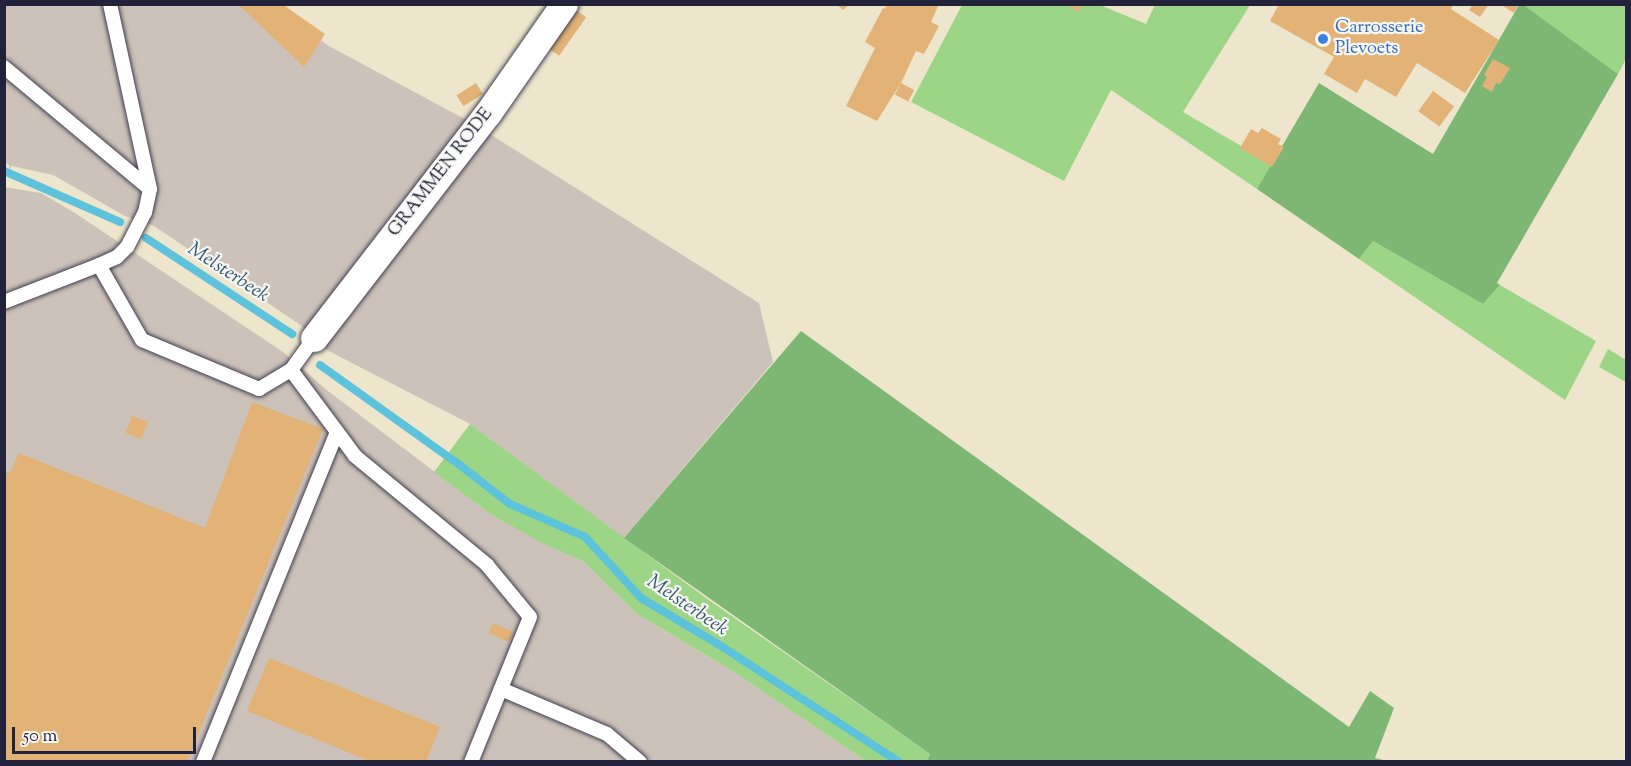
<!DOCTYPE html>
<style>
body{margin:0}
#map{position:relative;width:1631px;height:766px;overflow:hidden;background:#ede6cc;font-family:"Sorts Mill Goudy",serif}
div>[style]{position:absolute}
.industrial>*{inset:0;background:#cdc2b9}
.green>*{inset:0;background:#9dd587}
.forest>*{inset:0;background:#7eb674}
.stream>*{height:8px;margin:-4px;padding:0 4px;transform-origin:4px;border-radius:4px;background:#5dc2db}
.building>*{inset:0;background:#e2b277;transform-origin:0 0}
.roads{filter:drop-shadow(0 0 2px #403f51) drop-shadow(0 0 2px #403f51)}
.lane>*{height:14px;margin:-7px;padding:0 7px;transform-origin:7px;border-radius:7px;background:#fff}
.street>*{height:27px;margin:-13.5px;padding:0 13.5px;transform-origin:13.5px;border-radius:13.5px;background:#fff}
.dots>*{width:16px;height:16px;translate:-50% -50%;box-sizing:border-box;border:3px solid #f6f6f2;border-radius:50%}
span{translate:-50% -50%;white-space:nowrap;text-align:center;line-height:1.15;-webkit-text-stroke:4.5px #f6f6f2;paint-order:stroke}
.shop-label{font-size:18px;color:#366cbe}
.left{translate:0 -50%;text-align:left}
.street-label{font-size:18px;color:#22223b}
.water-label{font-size:20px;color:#375a73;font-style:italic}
.frame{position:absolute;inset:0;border:6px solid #22223b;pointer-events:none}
.scale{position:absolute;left:12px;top:727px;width:184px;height:27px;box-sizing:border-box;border:3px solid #22223b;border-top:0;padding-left:8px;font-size:18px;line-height:21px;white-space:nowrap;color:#22223b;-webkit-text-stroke:4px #f6f6f2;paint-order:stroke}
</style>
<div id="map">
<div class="industrial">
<i style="clip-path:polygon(5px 5px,272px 5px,329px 46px,472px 123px,759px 303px,773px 362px,624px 538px,470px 424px,321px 347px,302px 326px,154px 226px,125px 216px,53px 175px,12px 166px,5px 174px,10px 166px,4px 161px)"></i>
<i style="clip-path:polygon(4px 187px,41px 193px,75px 213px,283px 352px,328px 391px,489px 513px,583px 561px,637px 614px,731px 670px,866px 761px,5px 761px)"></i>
</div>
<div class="green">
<i style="clip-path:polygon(962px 5px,1100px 5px,1146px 24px,1155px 5px,1250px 5px,1183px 112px,1272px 164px,1257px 189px,1111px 90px,1064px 181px,911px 102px)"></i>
<i style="clip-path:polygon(1524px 5px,1626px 5px,1626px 59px,1618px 74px)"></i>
<i style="clip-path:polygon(1373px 241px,1483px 304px,1500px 285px,1596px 341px,1565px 400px,1359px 259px)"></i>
<i style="clip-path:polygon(1608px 349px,1626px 360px,1626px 382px,1599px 367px)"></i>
<i style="clip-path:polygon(470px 424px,706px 598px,930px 754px,927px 761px,866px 761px,731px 670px,637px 614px,583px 561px,540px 542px,489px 513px,434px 472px)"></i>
</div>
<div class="forest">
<i style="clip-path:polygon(1519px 5px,1524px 5px,1618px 74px,1497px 283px,1500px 285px,1483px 304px,1373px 241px,1359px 259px,1257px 189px,1319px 83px,1433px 154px)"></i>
<i style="clip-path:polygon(801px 331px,1349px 727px,1370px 691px,1394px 708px,1375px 758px,1387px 761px,927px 761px,930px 754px,624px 538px)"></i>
</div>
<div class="stream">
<i style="left:4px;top:171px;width:127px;rotate:23.7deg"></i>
<i style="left:146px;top:238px;width:175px;rotate:33.3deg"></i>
<i style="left:320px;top:365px;width:173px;rotate:35.6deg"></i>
<i style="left:461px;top:466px;width:62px;rotate:37.8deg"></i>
<i style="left:510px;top:504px;width:82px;rotate:23.7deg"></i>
<i style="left:585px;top:537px;width:83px;rotate:47.4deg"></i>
<i style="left:641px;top:598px;width:90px;rotate:30.9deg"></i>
<i style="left:718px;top:644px;width:216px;rotate:33.1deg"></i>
</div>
<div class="building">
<i style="clip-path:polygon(238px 4px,282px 4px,325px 34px,304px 67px)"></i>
<i style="clip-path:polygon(836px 4px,850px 4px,843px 10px)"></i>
<i style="clip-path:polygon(887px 4px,939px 4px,931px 22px,939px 26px,924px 54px,916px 51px,901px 83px,877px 121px,846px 106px,875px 48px,865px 42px,883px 8px,885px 9px)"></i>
<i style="clip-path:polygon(1065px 4px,1083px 4px,1079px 12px)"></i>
<i style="clip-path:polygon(1279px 4px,1453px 4px,1451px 9px,1499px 40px,1465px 93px,1417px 63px,1396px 97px,1365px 79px,1357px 93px,1324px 74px,1334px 57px,1270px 21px)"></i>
<i style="clip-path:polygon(1473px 4px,1489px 4px,1480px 17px,1469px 10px)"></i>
<i style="clip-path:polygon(1500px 4px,1519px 4px,1514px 13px)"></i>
<i style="left:573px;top:8px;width:16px;height:47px;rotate:35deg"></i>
<i style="clip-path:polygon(1493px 59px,1510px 68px,1500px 84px,1496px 83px,1492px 92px,1482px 86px,1487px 77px,1484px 75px)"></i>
<i style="left:476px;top:83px;width:13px;height:23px;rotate:58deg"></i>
<i style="left:901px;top:83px;width:15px;height:13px;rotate:28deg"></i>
<i style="left:1433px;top:91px;width:26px;height:25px;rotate:36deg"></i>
<i style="clip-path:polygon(1262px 128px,1281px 139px,1278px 144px,1284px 147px,1272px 167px,1240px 148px,1251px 129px,1258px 133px)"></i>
<i style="clip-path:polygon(252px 402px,323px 429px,187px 762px,4px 762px,4px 471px,10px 473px,19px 453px,205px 528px)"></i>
<i style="left:132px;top:416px;width:17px;height:18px;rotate:21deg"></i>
<i style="left:493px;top:623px;width:22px;height:11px;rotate:24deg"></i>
<i style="clip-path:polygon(269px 658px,440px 727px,426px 762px,372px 762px,247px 711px)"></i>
</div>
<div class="roads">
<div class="lane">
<i style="left:110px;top:4px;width:189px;rotate:77.8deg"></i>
<i style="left:150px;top:189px;width:24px;rotate:102deg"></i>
<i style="left:145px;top:212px;width:39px;rotate:117deg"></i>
<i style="left:127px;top:247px;width:14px;rotate:135deg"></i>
<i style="left:117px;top:257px;width:20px;rotate:156deg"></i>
<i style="left:99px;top:265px;width:86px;rotate:60.2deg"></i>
<i style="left:142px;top:340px;width:127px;rotate:22.7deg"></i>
<i style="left:259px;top:389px;width:37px;rotate:-31deg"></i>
<i style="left:291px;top:370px;width:39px;rotate:-54deg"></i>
<i style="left:4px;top:67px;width:190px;rotate:39.9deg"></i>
<i style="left:4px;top:302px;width:102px;rotate:-21.3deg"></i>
<i style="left:291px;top:370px;width:107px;rotate:53.3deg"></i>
<i style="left:355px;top:456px;width:171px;rotate:39.5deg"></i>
<i style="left:487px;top:565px;width:67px;rotate:50.4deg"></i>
<i style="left:530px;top:617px;width:157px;rotate:112.1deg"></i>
<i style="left:501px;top:689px;width:115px;rotate:23deg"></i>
<i style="left:607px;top:734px;width:43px;rotate:40.3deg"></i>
<i style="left:203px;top:762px;width:356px;rotate:-67.9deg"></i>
</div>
<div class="street">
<i style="left:314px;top:338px;width:284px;rotate:-52.3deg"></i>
<i style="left:488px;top:113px;width:133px;rotate:-55.1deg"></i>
</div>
</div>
<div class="dots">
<i style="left:1323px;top:39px;background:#3f7fe0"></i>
</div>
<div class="shop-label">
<span class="left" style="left:1335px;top:39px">Carrosserie<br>Plevoets</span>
</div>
<div class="street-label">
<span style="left:441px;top:173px;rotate:-52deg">GRAMMEN RODE</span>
</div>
<div class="water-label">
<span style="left:228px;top:273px;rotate:33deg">Melsterbeek</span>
<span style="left:687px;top:606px;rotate:34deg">Melsterbeek</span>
</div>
<div class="frame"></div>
<div class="scale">50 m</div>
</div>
